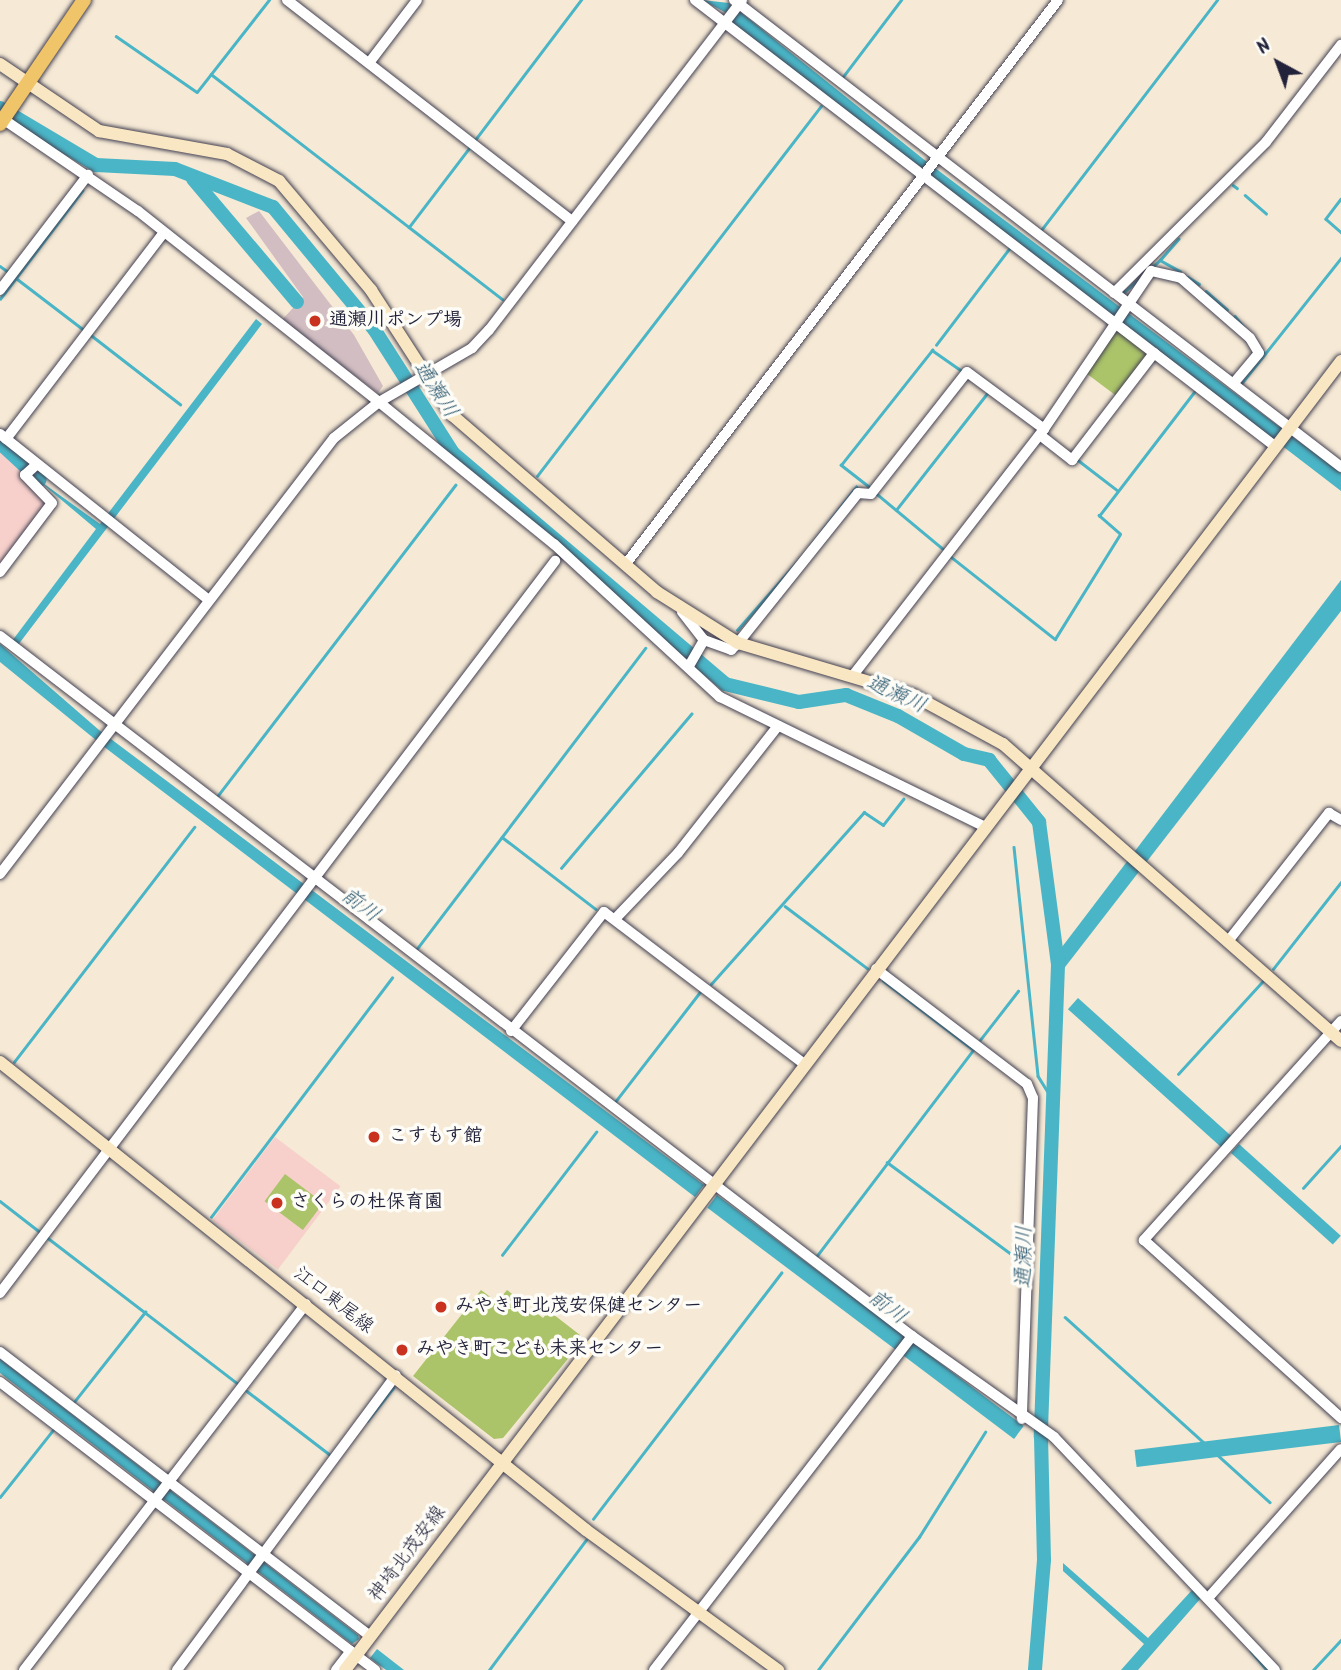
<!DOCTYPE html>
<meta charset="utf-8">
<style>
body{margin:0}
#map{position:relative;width:1341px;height:1670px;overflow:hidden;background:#f6e9d5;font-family:Kalam,"Klee One",sans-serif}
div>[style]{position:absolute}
.built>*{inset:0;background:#f7d0cb;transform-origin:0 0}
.industrial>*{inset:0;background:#d2bec2}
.green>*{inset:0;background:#abc369;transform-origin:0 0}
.water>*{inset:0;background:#49b5c6;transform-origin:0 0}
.stream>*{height:2.5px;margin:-1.25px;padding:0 1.25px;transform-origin:1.25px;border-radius:1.25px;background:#49b5c6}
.river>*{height:14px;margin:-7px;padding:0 7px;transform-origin:7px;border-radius:7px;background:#49b5c6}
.roads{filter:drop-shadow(0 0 2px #424052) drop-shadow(0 0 2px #424052)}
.street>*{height:10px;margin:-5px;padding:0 5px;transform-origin:5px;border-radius:5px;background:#fff}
.secondary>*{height:12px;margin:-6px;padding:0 6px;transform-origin:6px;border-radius:6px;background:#f9e7c3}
.primary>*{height:14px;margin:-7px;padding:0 7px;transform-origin:7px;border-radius:7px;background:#f0c469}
.dots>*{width:19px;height:19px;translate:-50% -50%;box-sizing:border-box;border:4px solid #fdfcf7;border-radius:50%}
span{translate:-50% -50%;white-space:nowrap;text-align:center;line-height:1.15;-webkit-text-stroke:7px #fdfcf7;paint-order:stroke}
.poi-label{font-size:19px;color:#22223b;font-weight:700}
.left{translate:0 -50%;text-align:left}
.street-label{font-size:19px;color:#22223b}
.water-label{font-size:21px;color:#325d73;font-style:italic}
.north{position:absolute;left:1243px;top:28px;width:70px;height:70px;-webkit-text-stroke:5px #fdfcf7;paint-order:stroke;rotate:319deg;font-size:19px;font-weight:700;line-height:28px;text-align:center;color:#22223b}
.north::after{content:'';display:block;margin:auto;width:24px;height:32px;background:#22223b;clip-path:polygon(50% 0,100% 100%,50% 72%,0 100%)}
</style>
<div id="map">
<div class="built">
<i style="clip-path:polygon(0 449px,50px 504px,0 569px)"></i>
<i style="left:275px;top:1137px;width:82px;height:104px;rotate:37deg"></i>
</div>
<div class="industrial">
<i style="clip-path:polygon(259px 211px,354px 335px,383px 386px,378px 393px,281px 321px,303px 297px,246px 218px)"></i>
</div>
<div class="green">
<i style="left:1116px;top:328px;width:43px;height:54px;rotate:37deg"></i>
<i style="left:285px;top:1174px;width:48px;height:34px;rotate:37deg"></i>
<i style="clip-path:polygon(481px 1290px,497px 1302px,507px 1290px,543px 1318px,549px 1311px,580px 1335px,580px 1344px,503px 1438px,494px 1439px,413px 1376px)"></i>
</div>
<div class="water">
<i style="clip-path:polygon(702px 0,729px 3px,736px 15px,739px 11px,927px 162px,1341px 473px,1341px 491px,731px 22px,734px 17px)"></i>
<i style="clip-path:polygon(256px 319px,262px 324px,18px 645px,12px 641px,96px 529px,33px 476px,100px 524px)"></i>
<i style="clip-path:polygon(1341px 580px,1341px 611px,1062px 971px,1062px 947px)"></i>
<i style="clip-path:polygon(0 644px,99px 730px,704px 1185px,695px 1197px,107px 749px,0 662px)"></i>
<i style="left:1078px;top:998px;width:207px;height:15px;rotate:42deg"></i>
<i style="left:1239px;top:1144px;width:137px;height:12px;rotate:42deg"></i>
<i style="left:717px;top:1195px;width:384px;height:16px;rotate:37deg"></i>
<i style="clip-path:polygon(0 1359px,358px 1635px,359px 1639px,352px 1644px,0 1373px)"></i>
<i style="left:1339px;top:1425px;width:17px;height:206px;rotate:83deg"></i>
<i style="clip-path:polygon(1063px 1563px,1148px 1638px,1193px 1589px,1201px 1598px,1138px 1670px,1121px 1670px,1144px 1644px,1063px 1571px)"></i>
<i style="clip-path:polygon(377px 1649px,404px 1670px,386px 1670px,370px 1658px)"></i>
</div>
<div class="stream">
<i style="left:116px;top:36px;width:98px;rotate:34.7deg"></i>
<i style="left:197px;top:92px;width:117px;rotate:-52deg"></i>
<i style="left:211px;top:74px;width:250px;rotate:37.7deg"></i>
<i style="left:409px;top:227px;width:101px;rotate:-52.7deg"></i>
<i style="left:842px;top:78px;width:98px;rotate:-52.9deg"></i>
<i style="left:475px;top:140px;width:176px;rotate:-52.9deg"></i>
<i style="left:1233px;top:185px;width:5px;rotate:37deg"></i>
<i style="left:1245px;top:195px;width:28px;rotate:41deg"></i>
<i style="left:1341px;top:199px;width:25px;rotate:127deg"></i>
<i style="left:1326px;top:219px;width:20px;rotate:41deg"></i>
<i style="left:409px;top:227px;width:118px;rotate:37.7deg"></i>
<i style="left:1042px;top:229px;width:288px;rotate:-52.6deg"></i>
<i style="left:1160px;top:260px;width:28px;rotate:-49deg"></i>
<i style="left:0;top:266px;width:9px;rotate:36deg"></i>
<i style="left:1188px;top:277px;width:13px;rotate:32deg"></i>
<i style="left:16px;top:278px;width:86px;rotate:37.4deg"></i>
<i style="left:1206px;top:291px;width:28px;rotate:41deg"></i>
<i style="left:1123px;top:293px;width:50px;rotate:-41.7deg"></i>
<i style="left:1160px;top:260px;width:23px;rotate:29deg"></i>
<i style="left:0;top:299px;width:136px;rotate:-52.8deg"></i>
<i style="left:1235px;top:316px;width:48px;rotate:51.7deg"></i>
<i style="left:91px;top:335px;width:113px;rotate:37.8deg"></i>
<i style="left:936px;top:345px;width:121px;rotate:-52.8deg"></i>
<i style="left:1241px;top:384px;width:161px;rotate:-51.6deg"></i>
<i style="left:1078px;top:460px;width:49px;rotate:37.6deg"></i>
<i style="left:537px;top:476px;width:466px;rotate:-52.5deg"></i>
<i style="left:870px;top:488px;width:37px;rotate:-142deg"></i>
<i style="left:841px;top:465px;width:147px;rotate:-51.6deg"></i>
<i style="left:932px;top:350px;width:37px;rotate:35deg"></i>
<i style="left:877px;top:494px;width:85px;rotate:39.7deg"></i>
<i style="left:896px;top:510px;width:151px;rotate:-52deg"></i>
<i style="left:810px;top:546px;width:75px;rotate:-52.1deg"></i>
<i style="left:950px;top:556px;width:134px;rotate:38.3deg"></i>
<i style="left:1055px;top:639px;width:123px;rotate:-58.2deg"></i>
<i style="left:1120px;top:534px;width:28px;rotate:-139deg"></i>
<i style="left:1099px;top:516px;width:156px;rotate:-52.5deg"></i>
<i style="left:737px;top:630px;width:101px;rotate:-48.6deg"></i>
<i style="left:216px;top:798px;width:394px;rotate:-52.6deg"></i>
<i style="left:502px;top:837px;width:118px;rotate:37.5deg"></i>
<i style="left:1014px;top:847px;width:230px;rotate:84deg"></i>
<i style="left:1038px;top:1076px;width:22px;rotate:58deg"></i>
<i style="left:561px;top:868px;width:202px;rotate:-49.8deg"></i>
<i style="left:785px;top:906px;width:103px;rotate:37.1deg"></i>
<i style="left:416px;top:950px;width:379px;rotate:-52.8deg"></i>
<i style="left:1058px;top:965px;width:9px;rotate:-54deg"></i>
<i style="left:1273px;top:969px;width:110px;rotate:-52deg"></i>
<i style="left:711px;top:984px;width:230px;rotate:-48.3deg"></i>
<i style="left:864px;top:812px;width:23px;rotate:34deg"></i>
<i style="left:883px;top:825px;width:33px;rotate:-52deg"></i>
<i style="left:980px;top:1040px;width:62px;rotate:-52.2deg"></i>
<i style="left:14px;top:1062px;width:296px;rotate:-52.5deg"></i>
<i style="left:1178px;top:1074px;width:125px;rotate:-47.6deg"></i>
<i style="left:615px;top:1102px;width:139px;rotate:-52.3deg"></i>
<i style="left:887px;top:1162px;width:168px;rotate:36.5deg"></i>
<i style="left:1303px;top:1188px;width:57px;rotate:-47.9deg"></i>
<i style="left:0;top:1201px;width:51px;rotate:37.8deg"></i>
<i style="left:211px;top:1217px;width:300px;rotate:-52.9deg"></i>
<i style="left:48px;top:1238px;width:238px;rotate:37.5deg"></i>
<i style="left:502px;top:1255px;width:155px;rotate:-52.6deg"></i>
<i style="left:816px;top:1257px;width:260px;rotate:-52.8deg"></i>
<i style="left:973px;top:1050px;width:113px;rotate:-142.5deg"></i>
<i style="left:1065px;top:1317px;width:276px;rotate:42.1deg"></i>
<i style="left:247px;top:1391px;width:103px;rotate:37.5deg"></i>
<i style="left:74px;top:1402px;width:115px;rotate:-51.7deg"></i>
<i style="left:367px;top:1421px;width:42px;rotate:-51.8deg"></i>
<i style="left:0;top:1497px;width:85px;rotate:-51.7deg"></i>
<i style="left:593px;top:1519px;width:310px;rotate:-52.6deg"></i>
<i style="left:1251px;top:1651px;width:25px;rotate:50deg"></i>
<i style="left:489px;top:1670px;width:162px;rotate:-53.3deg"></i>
<i style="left:818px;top:1670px;width:167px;rotate:-52.8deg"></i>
<i style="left:919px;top:1537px;width:124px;rotate:-57.8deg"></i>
<i style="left:1313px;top:1670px;width:41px;rotate:-47deg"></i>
</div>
<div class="river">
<i style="left:0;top:108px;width:112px;rotate:30.7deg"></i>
<i style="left:96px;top:165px;width:79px;rotate:2.9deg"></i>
<i style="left:175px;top:169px;width:105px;rotate:21.2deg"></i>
<i style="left:273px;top:207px;width:158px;rotate:50.4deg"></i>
<i style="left:374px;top:329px;width:147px;rotate:57.5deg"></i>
<i style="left:453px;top:453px;width:357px;rotate:40.3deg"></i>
<i style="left:725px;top:684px;width:76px;rotate:13.7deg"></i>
<i style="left:799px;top:702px;width:48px;rotate:-8.5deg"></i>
<i style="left:846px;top:695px;width:56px;rotate:22deg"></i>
<i style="left:898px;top:716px;width:76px;rotate:29.9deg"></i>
<i style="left:964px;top:754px;width:26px;rotate:13deg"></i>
<i style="left:989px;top:760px;width:80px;rotate:51.1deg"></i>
<i style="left:1039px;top:822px;width:144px;rotate:82.4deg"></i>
<i style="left:1058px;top:965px;width:472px;rotate:92.1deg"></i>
<i style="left:1041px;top:1437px;width:123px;rotate:88.6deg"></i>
<i style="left:1044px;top:1560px;width:110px;rotate:94.7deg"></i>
<i style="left:193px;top:179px;width:161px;rotate:49.8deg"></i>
<i style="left:0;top:443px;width:54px;rotate:42.8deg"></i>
</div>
<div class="roads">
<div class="street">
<i style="left:287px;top:0;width:361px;rotate:37.8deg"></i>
<i style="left:695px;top:0;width:733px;rotate:37.57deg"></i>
<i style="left:734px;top:0;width:766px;rotate:37.57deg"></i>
<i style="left:369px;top:63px;width:79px;rotate:-52.7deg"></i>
<i style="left:0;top:117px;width:167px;rotate:34.3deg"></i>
<i style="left:138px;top:211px;width:308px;rotate:38.4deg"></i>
<i style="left:379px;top:402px;width:225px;rotate:39.1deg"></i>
<i style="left:554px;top:544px;width:226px;rotate:42.7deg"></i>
<i style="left:720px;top:697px;width:295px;rotate:26.1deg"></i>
<i style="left:0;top:290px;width:145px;rotate:-52.6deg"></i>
<i style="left:1114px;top:293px;width:214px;rotate:-44.8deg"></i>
<i style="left:1266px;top:142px;width:123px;rotate:-52.3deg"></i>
<i style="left:0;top:434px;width:267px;rotate:38.5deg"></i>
<i style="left:1040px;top:435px;width:41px;rotate:38deg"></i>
<i style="left:1072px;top:460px;width:135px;rotate:-52.5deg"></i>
<i style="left:6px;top:439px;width:258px;rotate:-52.6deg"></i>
<i style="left:625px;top:565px;width:712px;rotate:-52.53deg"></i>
<i style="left:0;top:572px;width:86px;rotate:-53deg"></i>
<i style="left:52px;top:503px;width:39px;rotate:-134deg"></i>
<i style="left:25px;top:475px;width:13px;rotate:-42deg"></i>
<i style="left:682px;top:612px;width:36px;rotate:52deg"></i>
<i style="left:0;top:636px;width:1150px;rotate:37.51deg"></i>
<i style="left:912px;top:1336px;width:174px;rotate:35.4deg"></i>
<i style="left:1054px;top:1437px;width:321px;rotate:46.5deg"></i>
<i style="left:689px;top:666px;width:30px;rotate:-60deg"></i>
<i style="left:704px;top:640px;width:29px;rotate:20deg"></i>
<i style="left:731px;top:650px;width:10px;rotate:-45deg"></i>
<i style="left:738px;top:643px;width:192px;rotate:-51.3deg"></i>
<i style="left:858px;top:493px;width:13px;rotate:4deg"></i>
<i style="left:871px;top:494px;width:155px;rotate:-51.8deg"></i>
<i style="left:967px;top:372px;width:96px;rotate:36.5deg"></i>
<i style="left:854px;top:674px;width:310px;rotate:-52.2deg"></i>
<i style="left:1044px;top:429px;width:191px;rotate:-55.9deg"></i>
<i style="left:1151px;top:271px;width:31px;rotate:13deg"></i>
<i style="left:1181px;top:278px;width:91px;rotate:41deg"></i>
<i style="left:1250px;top:338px;width:17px;rotate:59deg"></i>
<i style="left:1259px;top:353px;width:40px;rotate:130deg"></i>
<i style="left:0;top:874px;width:549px;rotate:-52.55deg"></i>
<i style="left:334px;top:438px;width:58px;rotate:-38.7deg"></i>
<i style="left:379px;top:402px;width:108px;rotate:-30.1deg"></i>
<i style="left:472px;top:348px;width:25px;rotate:-47deg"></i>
<i style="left:489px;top:330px;width:416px;rotate:-52.5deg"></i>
<i style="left:616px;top:918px;width:90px;rotate:-46.4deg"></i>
<i style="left:678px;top:853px;width:162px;rotate:-51.8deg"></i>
<i style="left:1229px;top:940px;width:162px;rotate:-51.8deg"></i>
<i style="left:1329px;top:813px;width:14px;rotate:30deg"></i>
<i style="left:876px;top:969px;width:190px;rotate:37.3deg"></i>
<i style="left:1027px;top:1084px;width:15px;rotate:67deg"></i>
<i style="left:1033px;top:1098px;width:321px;rotate:92deg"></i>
<i style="left:1341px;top:1021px;width:295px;rotate:132deg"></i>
<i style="left:1144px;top:1240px;width:266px;rotate:42.1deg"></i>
<i style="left:511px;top:1031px;width:151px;rotate:-52deg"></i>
<i style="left:604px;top:912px;width:251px;rotate:37.2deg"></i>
<i style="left:0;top:1293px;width:919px;rotate:-52.83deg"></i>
<i style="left:0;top:1352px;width:466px;rotate:37.5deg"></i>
<i style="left:0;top:1382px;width:473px;rotate:37.5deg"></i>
<i style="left:1209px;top:1597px;width:198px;rotate:-48.3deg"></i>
<i style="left:24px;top:1670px;width:462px;rotate:-52.4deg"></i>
<i style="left:177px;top:1670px;width:367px;rotate:-53.4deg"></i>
<i style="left:336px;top:1670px;width:24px;rotate:-52deg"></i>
<i style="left:654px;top:1670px;width:422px;rotate:-52.3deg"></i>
</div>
<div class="secondary">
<i style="left:0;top:64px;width:120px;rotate:34.1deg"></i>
<i style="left:99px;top:131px;width:130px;rotate:10.2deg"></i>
<i style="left:227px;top:154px;width:59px;rotate:27.4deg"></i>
<i style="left:279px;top:181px;width:143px;rotate:49.8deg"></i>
<i style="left:371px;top:290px;width:149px;rotate:57.1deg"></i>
<i style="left:452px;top:415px;width:271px;rotate:40.8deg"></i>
<i style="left:657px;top:592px;width:96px;rotate:32.2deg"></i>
<i style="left:738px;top:643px;width:183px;rotate:16.5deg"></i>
<i style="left:913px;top:695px;width:102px;rotate:28.6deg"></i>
<i style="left:1003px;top:744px;width:450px;rotate:41.3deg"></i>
<i style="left:0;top:1062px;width:750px;rotate:38.61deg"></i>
<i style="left:586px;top:1530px;width:238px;rotate:36.1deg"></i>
<i style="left:345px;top:1670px;width:1645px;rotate:-52.73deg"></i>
</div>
<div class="primary">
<i style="left:0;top:124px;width:150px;rotate:-55.9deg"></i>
</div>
</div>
<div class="dots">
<i style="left:315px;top:321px;background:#c8321e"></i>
<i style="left:374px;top:1137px;background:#c8321e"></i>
<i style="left:277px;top:1203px;background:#c8321e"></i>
<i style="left:441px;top:1307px;background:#c8321e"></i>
<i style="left:402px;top:1350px;background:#c8321e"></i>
</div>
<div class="poi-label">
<span class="left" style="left:329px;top:321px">通瀬川ポンプ場</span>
<span class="left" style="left:388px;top:1137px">こすもす館</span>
<span class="left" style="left:291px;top:1203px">さくらの杜保育園</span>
<span class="left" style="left:455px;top:1307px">みやき町北茂安保健センター</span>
<span class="left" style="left:416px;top:1350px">みやき町こども未来センター</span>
</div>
<div class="street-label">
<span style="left:333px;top:1301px;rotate:38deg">江口東尾線</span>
<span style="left:408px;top:1554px;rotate:-53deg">神埼北茂安線</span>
</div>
<div class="water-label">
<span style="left:435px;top:390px;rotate:57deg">通瀬川</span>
<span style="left:896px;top:695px;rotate:25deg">通瀬川</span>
<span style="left:360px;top:906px;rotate:37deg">前川</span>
<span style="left:1025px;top:1257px;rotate:-89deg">通瀬川</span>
<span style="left:887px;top:1308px;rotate:37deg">前川</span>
</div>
<div class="north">N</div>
</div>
